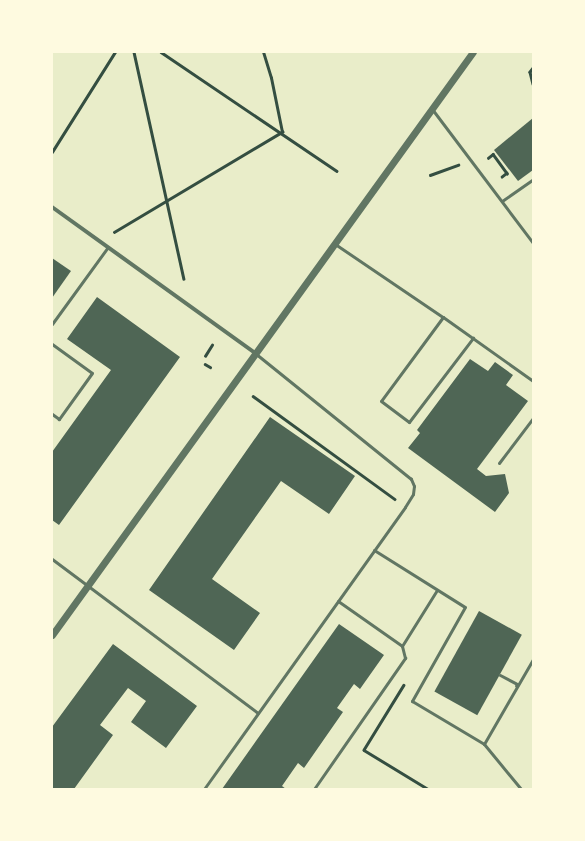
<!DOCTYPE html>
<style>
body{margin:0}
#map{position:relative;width:585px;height:841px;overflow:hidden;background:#e9edc9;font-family:"PT Sans Narrow",sans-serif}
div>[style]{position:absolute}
.building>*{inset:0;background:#4f6655;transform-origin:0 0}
.path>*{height:2.5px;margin:-1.25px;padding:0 1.25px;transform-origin:1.25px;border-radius:1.25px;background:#344e41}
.service>*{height:3px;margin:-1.5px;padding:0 1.5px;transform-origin:1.5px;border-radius:1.5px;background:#617663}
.minor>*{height:4px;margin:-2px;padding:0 2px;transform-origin:2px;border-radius:2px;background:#617663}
.tertiary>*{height:7px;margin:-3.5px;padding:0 3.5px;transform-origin:3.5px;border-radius:3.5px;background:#617663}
span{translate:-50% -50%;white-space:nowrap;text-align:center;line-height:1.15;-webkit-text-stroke:3.5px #fefae0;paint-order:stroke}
.frame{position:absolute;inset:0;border:53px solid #fefae0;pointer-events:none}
</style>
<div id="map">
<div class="building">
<i style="clip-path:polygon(533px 118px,533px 170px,518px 181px,494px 150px)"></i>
<i style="clip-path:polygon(52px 258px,71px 271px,52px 298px)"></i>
<i style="clip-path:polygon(97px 297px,180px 357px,59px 525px,52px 520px,52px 452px,111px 370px,67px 339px)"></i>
<i style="clip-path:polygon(470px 359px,488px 371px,495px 362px,513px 375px,506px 385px,528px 401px,477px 469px,486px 476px,505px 474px,509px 493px,495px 512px,408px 448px,420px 433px,417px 430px)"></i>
<i style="clip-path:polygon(270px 417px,355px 476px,329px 514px,281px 481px,212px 579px,260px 613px,234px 650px,149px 590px)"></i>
<i style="left:479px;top:611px;width:49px;height:92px;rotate:29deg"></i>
<i style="clip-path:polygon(339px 624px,384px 655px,360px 689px,354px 684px,337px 708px,343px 712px,304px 768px,298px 763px,282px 786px,286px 789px,222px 789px)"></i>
<i style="clip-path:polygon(113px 644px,197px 706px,166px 748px,131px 722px,146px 701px,128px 688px,100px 725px,113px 735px,74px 789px,52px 789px,52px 727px)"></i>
</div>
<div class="path">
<i style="left:134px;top:52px;width:232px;rotate:77.6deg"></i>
<i style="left:161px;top:52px;width:212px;rotate:34.1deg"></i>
<i style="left:533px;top:68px;width:5px;rotate:127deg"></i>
<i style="left:530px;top:72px;width:12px;rotate:76deg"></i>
<i style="left:52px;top:152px;width:118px;rotate:-57.8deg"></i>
<i style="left:488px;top:158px;width:6px;rotate:-39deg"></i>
<i style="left:493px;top:154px;width:24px;rotate:54deg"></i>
<i style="left:507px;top:173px;width:6px;rotate:141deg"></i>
<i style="left:430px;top:175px;width:30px;rotate:-20deg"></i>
<i style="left:114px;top:232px;width:196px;rotate:-30.8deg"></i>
<i style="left:282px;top:132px;width:55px;rotate:-101.5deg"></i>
<i style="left:271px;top:78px;width:27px;rotate:-107deg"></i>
<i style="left:205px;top:356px;width:13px;rotate:-58deg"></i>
<i style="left:205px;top:364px;width:6px;rotate:31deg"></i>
<i style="left:253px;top:396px;width:175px;rotate:36deg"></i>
<i style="left:404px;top:685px;width:76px;rotate:121.6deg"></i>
<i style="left:364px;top:750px;width:75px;rotate:31.4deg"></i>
</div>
<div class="service">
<i style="left:432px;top:109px;width:168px;rotate:53deg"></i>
<i style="left:502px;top:201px;width:38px;rotate:-35deg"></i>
<i style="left:335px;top:244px;width:130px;rotate:34.1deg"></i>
<i style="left:443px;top:317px;width:104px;rotate:126.4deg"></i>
<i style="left:381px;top:401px;width:35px;rotate:37deg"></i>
<i style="left:409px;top:422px;width:106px;rotate:-52.7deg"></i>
<i style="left:443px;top:317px;width:110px;rotate:35.4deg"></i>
<i style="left:52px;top:324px;width:95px;rotate:-54deg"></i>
<i style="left:52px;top:344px;width:49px;rotate:35.9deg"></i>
<i style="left:92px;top:373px;width:57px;rotate:125.7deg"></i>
<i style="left:59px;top:419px;width:9px;rotate:-144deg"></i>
<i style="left:499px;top:463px;width:56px;rotate:-52.9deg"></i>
<i style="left:374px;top:550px;width:107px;rotate:32.1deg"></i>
<i style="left:465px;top:607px;width:108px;rotate:119.4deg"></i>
<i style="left:412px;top:701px;width:84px;rotate:30.8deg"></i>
<i style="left:484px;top:744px;width:58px;rotate:50.6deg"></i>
<i style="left:52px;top:559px;width:257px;rotate:36.8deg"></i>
<i style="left:338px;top:601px;width:78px;rotate:35.1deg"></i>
<i style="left:500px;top:675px;width:19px;rotate:28deg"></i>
<i style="left:517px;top:684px;width:2px;rotate:117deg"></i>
<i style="left:484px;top:744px;width:98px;rotate:-60deg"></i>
<i style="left:204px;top:789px;width:346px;rotate:-54.5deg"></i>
<i style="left:405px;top:507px;width:15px;rotate:-58deg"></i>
<i style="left:413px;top:494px;width:8px;rotate:-83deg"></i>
<i style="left:414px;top:486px;width:8px;rotate:-113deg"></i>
<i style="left:411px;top:479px;width:201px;rotate:-141.1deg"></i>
<i style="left:314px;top:789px;width:160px;rotate:-55.2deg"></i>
<i style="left:405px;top:658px;width:12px;rotate:-104deg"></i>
<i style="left:402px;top:646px;width:66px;rotate:-58deg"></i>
</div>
<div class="minor">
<i style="left:52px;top:207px;width:250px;rotate:35.7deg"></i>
</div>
<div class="tertiary">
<i style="left:52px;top:635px;width:719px;rotate:-54.17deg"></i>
</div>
<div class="frame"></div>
</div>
